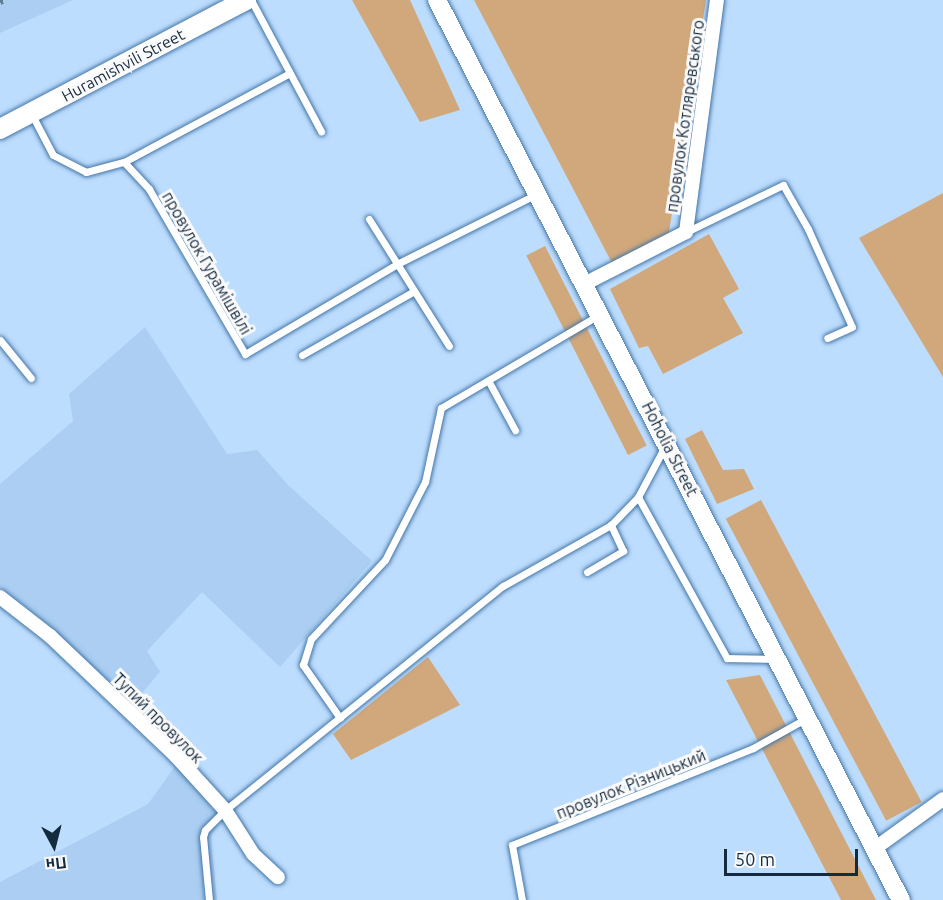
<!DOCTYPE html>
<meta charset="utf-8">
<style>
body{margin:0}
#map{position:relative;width:943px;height:900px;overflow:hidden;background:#bdddfe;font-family:Ubuntu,sans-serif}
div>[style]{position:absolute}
.built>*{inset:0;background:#abcef2}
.green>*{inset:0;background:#d1a87b;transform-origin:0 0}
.roads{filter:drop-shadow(0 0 2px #4376a7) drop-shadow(0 0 2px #4376a7)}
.service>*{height:7px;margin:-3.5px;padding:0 3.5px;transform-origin:3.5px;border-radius:3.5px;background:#fff}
.minor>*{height:14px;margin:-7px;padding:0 7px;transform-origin:7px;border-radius:7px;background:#fff}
.tertiary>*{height:18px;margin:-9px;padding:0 9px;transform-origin:9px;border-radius:9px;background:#fff}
.secondary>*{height:20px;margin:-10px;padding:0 10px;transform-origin:10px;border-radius:10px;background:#fff}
.rail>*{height:4.5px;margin-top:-2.25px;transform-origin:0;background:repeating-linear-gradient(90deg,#627d97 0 3px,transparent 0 9px)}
span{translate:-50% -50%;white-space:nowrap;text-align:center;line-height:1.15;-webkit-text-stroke:6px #fafafa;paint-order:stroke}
.street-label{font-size:16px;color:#142a3f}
.north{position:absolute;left:24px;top:816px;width:60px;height:60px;-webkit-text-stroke:4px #fafafa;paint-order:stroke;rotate:173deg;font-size:16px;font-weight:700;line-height:24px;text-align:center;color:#142a3f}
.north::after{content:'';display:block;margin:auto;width:21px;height:27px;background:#142a3f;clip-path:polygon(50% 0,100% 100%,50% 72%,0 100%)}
.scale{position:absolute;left:724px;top:849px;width:134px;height:27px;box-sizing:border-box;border:3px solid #142a3f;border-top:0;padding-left:8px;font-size:18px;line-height:21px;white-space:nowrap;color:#142a3f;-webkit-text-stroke:4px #fafafa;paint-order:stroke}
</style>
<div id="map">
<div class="built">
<i style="clip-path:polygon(0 0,73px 0,0 33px)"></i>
<i style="clip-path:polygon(145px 327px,227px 454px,257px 450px,288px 485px,372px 561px,280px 667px,202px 592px,147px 651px,160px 672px,131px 706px,40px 618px,0 587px,0 484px,73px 421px,69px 394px)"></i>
<i style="clip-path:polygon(176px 765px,221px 819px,211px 836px,217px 900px,0 900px,0 882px,148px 804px)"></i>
</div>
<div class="green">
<i style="clip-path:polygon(352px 0,410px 0,460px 110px,420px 122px)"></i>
<i style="clip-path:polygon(474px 0,706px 0,668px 238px,612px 263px)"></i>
<i style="clip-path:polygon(943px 193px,943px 377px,859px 238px)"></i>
<i style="clip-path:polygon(709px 234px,739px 289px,723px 298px,743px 333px,663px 374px,648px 346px,639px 348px,610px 289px)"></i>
<i style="left:545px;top:246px;width:224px;height:21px;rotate:63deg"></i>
<i style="clip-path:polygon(702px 430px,723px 470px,744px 469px,754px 489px,717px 504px,685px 439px)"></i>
<i style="left:761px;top:500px;width:342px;height:40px;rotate:62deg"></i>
<i style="clip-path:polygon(428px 657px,460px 705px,351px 760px,333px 734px)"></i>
<i style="clip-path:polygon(760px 675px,876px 900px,841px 900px,726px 680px)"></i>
</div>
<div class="roads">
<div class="service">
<i style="left:251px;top:0;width:149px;rotate:61.9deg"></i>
<i style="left:31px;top:113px;width:47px;rotate:62.4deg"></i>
<i style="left:53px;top:155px;width:37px;rotate:27deg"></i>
<i style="left:86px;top:172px;width:39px;rotate:-15deg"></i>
<i style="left:124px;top:162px;width:37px;rotate:47deg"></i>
<i style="left:149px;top:189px;width:191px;rotate:59.8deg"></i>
<i style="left:245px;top:354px;width:177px;rotate:-30.6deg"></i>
<i style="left:397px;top:264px;width:157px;rotate:-26.6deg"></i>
<i style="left:124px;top:162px;width:188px;rotate:-28.2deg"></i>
<i style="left:369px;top:219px;width:150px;rotate:57.8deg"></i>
<i style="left:686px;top:232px;width:108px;rotate:-25.9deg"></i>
<i style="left:783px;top:185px;width:51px;rotate:60.4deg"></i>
<i style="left:808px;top:229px;width:107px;rotate:65.8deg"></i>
<i style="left:852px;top:327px;width:27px;rotate:156deg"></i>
<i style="left:0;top:340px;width:49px;rotate:50.8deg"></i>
<i style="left:302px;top:355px;width:129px;rotate:-29.7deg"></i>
<i style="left:489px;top:382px;width:55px;rotate:61.6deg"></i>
<i style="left:664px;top:448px;width:55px;rotate:118deg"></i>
<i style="left:638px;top:497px;width:184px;rotate:61.1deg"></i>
<i style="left:727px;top:658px;width:49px;rotate:1.2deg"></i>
<i style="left:587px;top:572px;width:42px;rotate:-30.3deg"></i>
<i style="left:623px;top:551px;width:29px;rotate:-115deg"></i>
<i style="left:340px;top:718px;width:65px;rotate:-124.9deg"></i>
<i style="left:303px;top:665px;width:27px;rotate:-73deg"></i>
<i style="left:311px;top:639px;width:108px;rotate:-46.9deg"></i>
<i style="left:385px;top:560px;width:88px;rotate:-62.9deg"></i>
<i style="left:425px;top:482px;width:76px;rotate:-77.8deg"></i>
<i style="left:441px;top:408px;width:183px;rotate:-30.5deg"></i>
<i style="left:209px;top:900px;width:63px;rotate:-95.4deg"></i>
<i style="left:203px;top:837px;width:7px;rotate:-74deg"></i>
<i style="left:205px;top:830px;width:28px;rotate:-45deg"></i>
<i style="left:225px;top:810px;width:357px;rotate:-38.9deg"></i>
<i style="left:503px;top:586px;width:124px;rotate:-29.5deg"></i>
<i style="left:611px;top:525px;width:39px;rotate:-46deg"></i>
<i style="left:522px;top:900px;width:56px;rotate:-100.3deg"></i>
<i style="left:512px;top:845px;width:260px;rotate:-21.9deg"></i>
<i style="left:753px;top:748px;width:62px;rotate:-29.1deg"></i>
</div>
<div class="minor">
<i style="left:586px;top:283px;width:112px;rotate:-27deg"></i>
<i style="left:686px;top:232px;width:234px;rotate:-82.4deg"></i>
<i style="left:0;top:597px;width:63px;rotate:38deg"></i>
<i style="left:50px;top:636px;width:173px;rotate:43.6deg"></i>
<i style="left:175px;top:755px;width:74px;rotate:47.7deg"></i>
<i style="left:225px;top:810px;width:52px;rotate:57.5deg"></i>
<i style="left:253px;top:854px;width:34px;rotate:43deg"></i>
<i style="left:874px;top:849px;width:85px;rotate:-35.9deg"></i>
</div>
<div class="tertiary">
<i style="left:437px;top:0;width:1013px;rotate:62.73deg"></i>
</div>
<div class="secondary">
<i style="left:0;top:129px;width:278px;rotate:-27.7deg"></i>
</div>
</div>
<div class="rail">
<i style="left:0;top:2px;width:5px;rotate:-22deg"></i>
</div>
<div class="street-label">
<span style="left:123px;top:65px;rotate:-28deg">Huramishvili Street</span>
<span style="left:685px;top:116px;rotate:-82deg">провулок Котляревського</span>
<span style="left:207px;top:263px;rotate:60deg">провулок Гурамішвілі</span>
<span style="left:670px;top:449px;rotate:63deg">Hoholia Street</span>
<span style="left:158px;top:718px;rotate:45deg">Тупий провулок</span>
<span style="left:631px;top:784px;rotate:-22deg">провулок Різницький</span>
</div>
<div class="north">Пн</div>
<div class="scale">50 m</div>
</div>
